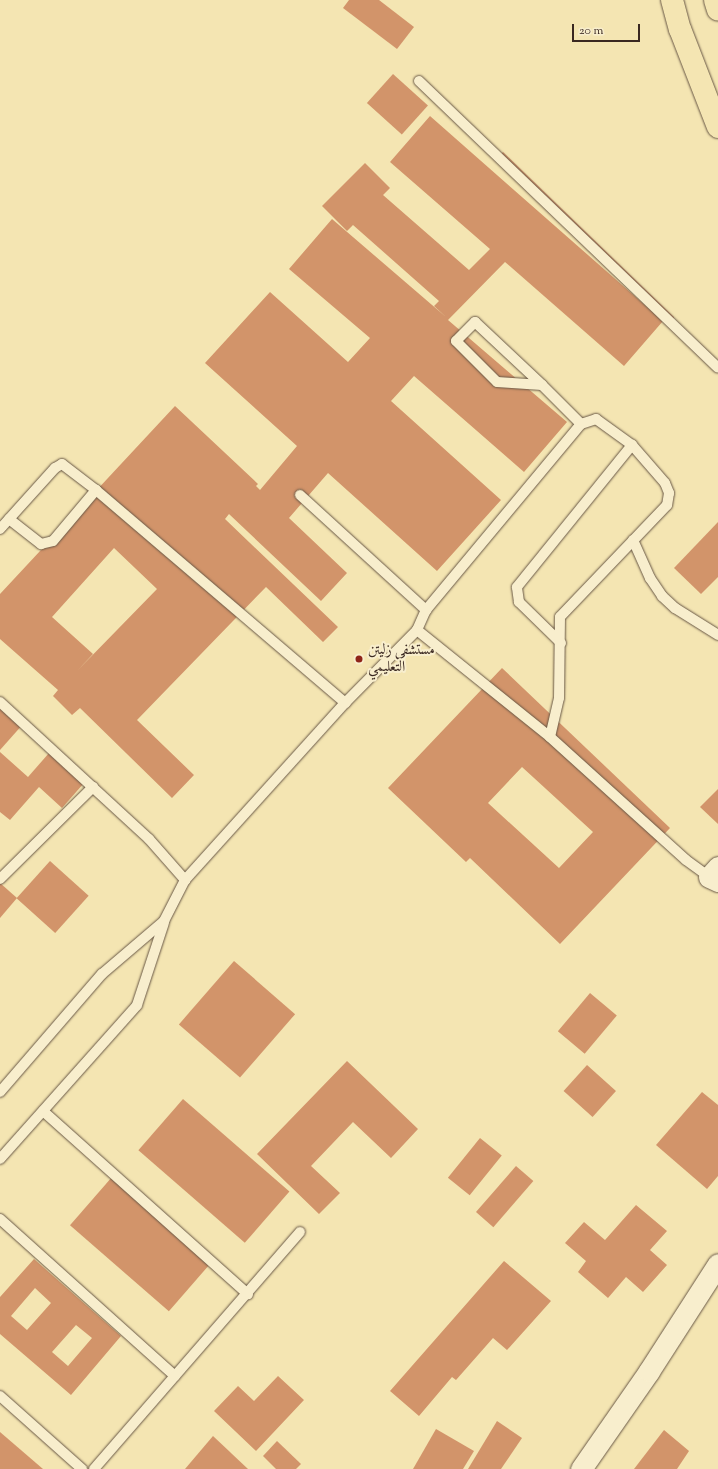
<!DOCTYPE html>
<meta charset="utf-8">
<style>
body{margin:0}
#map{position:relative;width:718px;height:1469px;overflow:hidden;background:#f4e5b2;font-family:"Sorts Mill Goudy",Amiri,serif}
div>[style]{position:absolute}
.building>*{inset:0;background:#d2946a;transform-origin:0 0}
.roads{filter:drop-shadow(0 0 1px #685745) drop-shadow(0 0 1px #685745)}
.service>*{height:10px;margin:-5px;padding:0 5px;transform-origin:5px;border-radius:5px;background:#f8eecd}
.minor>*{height:21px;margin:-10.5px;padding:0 10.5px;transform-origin:10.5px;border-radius:10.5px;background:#f8eecd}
.primary>*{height:22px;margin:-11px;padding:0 11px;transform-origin:11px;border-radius:11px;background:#f4e5b2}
.dots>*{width:11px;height:11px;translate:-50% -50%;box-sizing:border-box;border:2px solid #f8eecd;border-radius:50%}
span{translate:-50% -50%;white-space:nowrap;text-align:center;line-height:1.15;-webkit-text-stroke:4px #f8eecd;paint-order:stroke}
.poi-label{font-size:15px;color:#3a2821}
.left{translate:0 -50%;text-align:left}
.scale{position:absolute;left:572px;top:24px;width:68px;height:18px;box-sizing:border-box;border:2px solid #3a2821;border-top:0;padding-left:5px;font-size:12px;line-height:14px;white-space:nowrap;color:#3a2821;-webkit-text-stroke:3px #f8eecd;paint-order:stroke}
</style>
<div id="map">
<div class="building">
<i style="clip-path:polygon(349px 0,379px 0,414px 27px,397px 49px,343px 8px)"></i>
<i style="left:393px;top:74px;width:47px;height:39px;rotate:42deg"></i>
<i style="clip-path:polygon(evenodd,430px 116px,663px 321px,624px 366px,505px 262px,448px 320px,567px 422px,524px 472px,414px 376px,391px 401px,501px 500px,437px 571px,328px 473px,289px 518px,347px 573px,321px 601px,229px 514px,225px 519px,338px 627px,323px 642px,266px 587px,137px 720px,194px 775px,172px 798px,80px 708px,72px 715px,53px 696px,58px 690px,0 639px,0 594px,175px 406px,258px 484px,256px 486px,260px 490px,297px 446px,205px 363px,270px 292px,348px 362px,370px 338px,289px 269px,332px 219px,446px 317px,434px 306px,439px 301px,353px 225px,347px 231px,322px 206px,365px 163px,390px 188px,383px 195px,469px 270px,490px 249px,390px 162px,430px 116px,114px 548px,157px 589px,77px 671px,93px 654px,52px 617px,114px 548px)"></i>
<i style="left:503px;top:152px;width:238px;height:7px;rotate:44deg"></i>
<i style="clip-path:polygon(718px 522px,718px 577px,701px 594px,674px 568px)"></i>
<i style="clip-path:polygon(evenodd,502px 668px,670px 828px,560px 944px,470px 858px,466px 862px,388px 788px,502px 668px,522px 767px,593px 832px,559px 868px,488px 803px,522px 767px)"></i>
<i style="clip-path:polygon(0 702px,24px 723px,0 750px)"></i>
<i style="clip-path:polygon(0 752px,28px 777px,49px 753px,84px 783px,62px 808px,39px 787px,10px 820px,0 812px)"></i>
<i style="clip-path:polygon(718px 789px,718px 824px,700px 807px)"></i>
<i style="left:50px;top:861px;width:52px;height:50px;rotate:42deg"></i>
<i style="clip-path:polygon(0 883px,17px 898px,0 918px)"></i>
<i style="left:234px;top:961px;width:81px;height:84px;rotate:41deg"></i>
<i style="left:590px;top:993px;width:35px;height:50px;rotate:40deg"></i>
<i style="clip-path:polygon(347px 1061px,418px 1129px,391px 1158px,353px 1122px,311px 1166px,340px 1193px,319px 1214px,257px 1154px)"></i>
<i style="left:587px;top:1065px;width:39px;height:35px;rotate:42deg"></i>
<i style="clip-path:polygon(702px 1092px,718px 1105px,718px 1176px,707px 1189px,656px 1145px)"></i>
<i style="left:183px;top:1099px;width:141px;height:68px;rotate:41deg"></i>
<i style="left:480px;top:1138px;width:28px;height:51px;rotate:39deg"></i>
<i style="left:516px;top:1166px;width:23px;height:61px;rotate:41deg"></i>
<i style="left:112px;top:1177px;width:131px;height:64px;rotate:41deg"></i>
<i style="clip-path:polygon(636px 1205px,667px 1231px,650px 1250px,667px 1265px,643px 1292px,626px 1277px,608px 1298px,578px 1272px,586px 1261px,565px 1243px,584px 1222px,605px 1240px)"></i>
<i style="clip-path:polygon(evenodd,34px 1259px,121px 1336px,71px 1395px,0 1334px,0 1297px,34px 1259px,35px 1288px,51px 1303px,27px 1330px,11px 1316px,35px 1288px,34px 1259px,76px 1325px,92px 1338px,68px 1366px,52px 1352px,76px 1325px)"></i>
<i style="clip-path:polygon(504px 1261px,551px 1301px,507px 1350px,493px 1338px,456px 1380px,452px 1377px,419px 1416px,390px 1391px)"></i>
<i style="clip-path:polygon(278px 1376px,304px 1400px,256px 1451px,214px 1411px,238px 1386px,254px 1401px)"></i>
<i style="clip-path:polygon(497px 1421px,522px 1438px,501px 1469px,468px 1469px)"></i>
<i style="clip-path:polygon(436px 1429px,474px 1451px,463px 1469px,413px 1469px)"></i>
<i style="clip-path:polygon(664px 1430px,689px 1451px,677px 1469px,634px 1469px)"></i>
<i style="clip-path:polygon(0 1432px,43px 1469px,0 1469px)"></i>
<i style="clip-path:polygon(213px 1436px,248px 1469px,185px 1469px)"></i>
<i style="clip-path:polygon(277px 1441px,301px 1464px,296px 1469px,276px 1469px,263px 1456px)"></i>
</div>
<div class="roads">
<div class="service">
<i style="left:419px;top:81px;width:414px;rotate:43.8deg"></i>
<i style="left:542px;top:385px;width:45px;rotate:-176.2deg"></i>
<i style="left:497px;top:382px;width:58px;rotate:-135deg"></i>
<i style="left:456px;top:341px;width:27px;rotate:-45deg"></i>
<i style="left:475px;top:322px;width:92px;rotate:43.2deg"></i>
<i style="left:542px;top:385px;width:55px;rotate:45deg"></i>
<i style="left:300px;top:495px;width:171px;rotate:42.4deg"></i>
<i style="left:9px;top:519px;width:41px;rotate:38deg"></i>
<i style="left:41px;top:544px;width:12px;rotate:-14deg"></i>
<i style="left:53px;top:541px;width:67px;rotate:-49.9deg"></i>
<i style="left:0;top:529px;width:82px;rotate:-48deg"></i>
<i style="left:55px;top:468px;width:8px;rotate:-30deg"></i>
<i style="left:62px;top:464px;width:43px;rotate:37.4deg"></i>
<i style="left:96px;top:490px;width:328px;rotate:40.5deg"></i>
<i style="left:633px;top:540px;width:42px;rotate:65.9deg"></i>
<i style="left:650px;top:578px;width:22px;rotate:56deg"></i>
<i style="left:662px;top:596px;width:18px;rotate:43deg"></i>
<i style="left:675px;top:608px;width:51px;rotate:32.1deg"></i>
<i style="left:417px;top:630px;width:171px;rotate:38.8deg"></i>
<i style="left:550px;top:737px;width:183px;rotate:42.1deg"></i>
<i style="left:686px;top:860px;width:29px;rotate:36deg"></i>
<i style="left:561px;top:643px;width:59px;rotate:-135.7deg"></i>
<i style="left:519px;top:602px;width:15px;rotate:-98deg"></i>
<i style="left:517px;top:587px;width:183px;rotate:-51deg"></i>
<i style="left:0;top:702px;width:202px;rotate:42.6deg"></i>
<i style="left:149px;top:839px;width:55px;rotate:48.7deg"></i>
<i style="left:0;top:879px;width:131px;rotate:-44.7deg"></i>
<i style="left:0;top:1092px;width:156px;rotate:-49.2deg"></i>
<i style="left:102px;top:974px;width:82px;rotate:-40.5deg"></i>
<i style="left:164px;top:921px;width:46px;rotate:-62.9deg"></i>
<i style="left:185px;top:880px;width:239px;rotate:-47.9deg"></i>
<i style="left:345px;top:703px;width:103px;rotate:-45.4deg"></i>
<i style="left:417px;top:630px;width:22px;rotate:-66deg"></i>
<i style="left:426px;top:610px;width:242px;rotate:-50.2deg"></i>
<i style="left:581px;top:424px;width:16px;rotate:-18deg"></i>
<i style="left:596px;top:419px;width:44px;rotate:35.8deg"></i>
<i style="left:632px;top:445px;width:50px;rotate:49deg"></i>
<i style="left:665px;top:483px;width:11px;rotate:68deg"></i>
<i style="left:669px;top:493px;width:12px;rotate:99deg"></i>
<i style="left:667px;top:505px;width:155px;rotate:133.7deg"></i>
<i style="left:560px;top:617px;width:81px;rotate:90.7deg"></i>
<i style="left:559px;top:698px;width:40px;rotate:103deg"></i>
<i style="left:43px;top:1111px;width:275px;rotate:41.8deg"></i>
<i style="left:0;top:1159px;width:206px;rotate:-48.3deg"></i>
<i style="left:137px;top:1005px;width:86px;rotate:-71.8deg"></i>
<i style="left:0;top:1219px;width:235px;rotate:41.9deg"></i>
<i style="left:0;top:1396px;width:110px;rotate:41.7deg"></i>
<i style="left:94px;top:1469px;width:314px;rotate:-49deg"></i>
</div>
<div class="minor">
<i style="left:718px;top:867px;width:13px;rotate:132deg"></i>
<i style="left:709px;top:877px;width:10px;rotate:24deg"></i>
<i style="left:581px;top:1469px;width:119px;rotate:-55.2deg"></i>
<i style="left:649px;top:1371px;width:127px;rotate:-57.2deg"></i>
</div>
<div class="primary">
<i style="left:672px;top:0;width:30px;rotate:75deg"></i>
<i style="left:680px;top:29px;width:105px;rotate:68.8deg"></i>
<i style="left:715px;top:0;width:10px;rotate:73deg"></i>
</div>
</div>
<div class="dots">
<i style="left:359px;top:659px;background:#8f2418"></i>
</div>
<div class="poi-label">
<span class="left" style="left:368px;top:659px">مستشفى زليتن<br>التعليمي</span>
</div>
<div class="scale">20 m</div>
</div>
